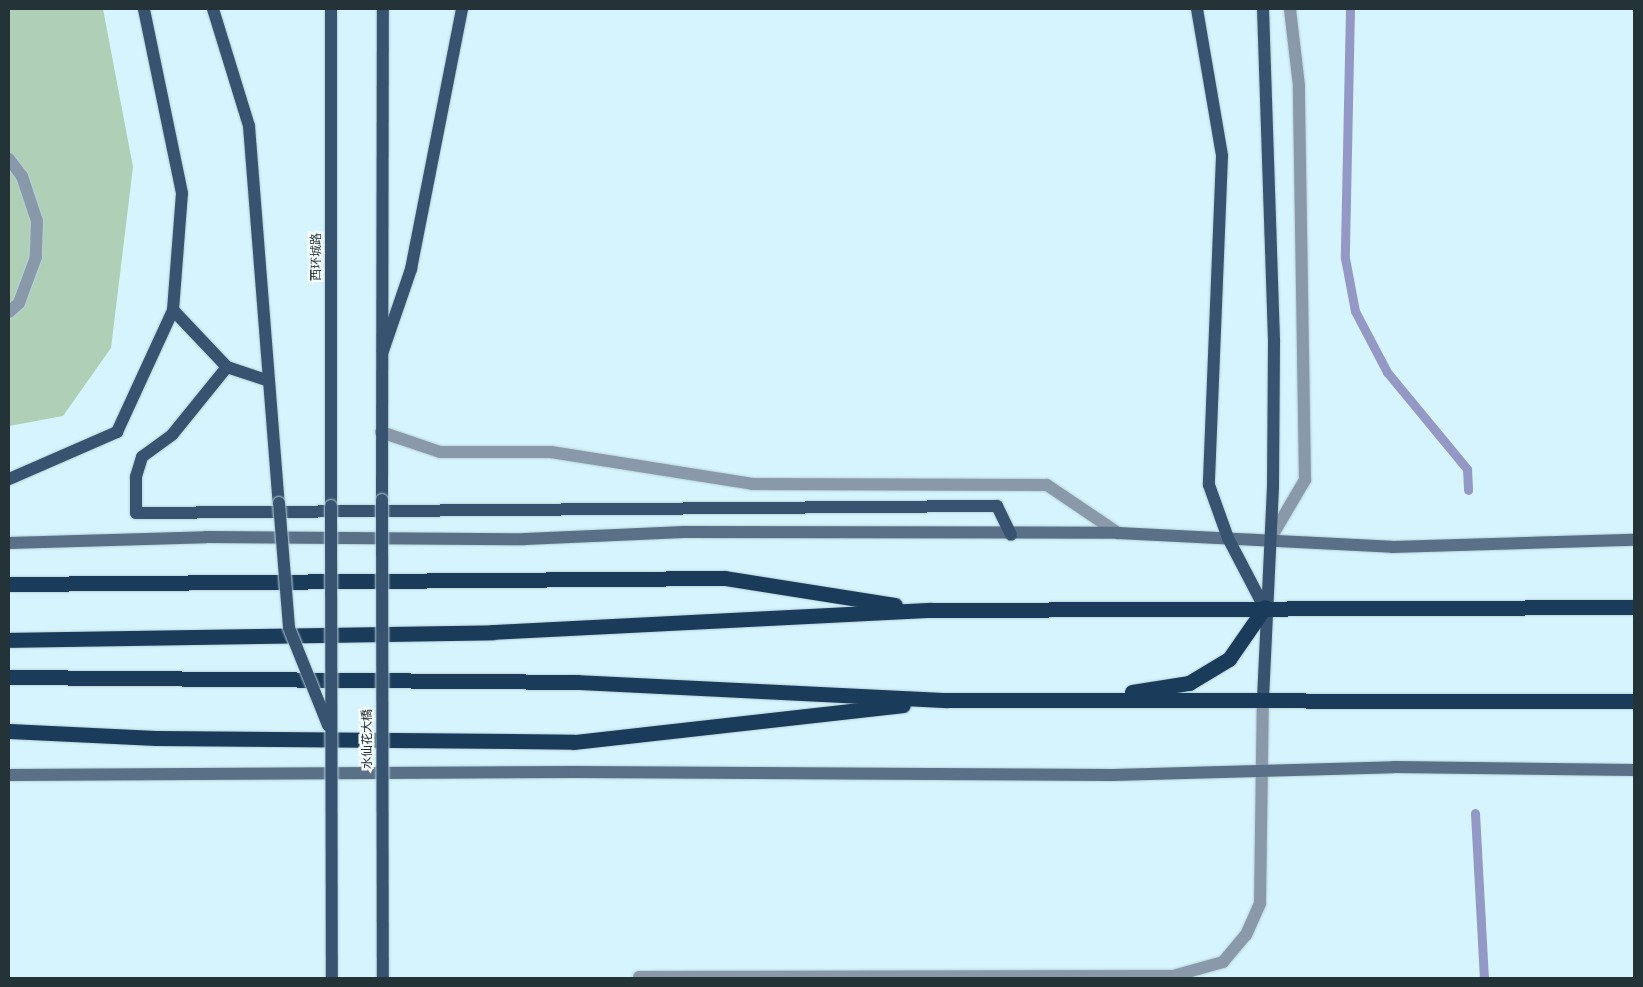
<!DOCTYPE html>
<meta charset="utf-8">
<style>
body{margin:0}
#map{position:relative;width:1643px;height:987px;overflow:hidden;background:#d6f4fd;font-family:"Source Serif 4","Noto Sans SC",serif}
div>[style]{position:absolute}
.green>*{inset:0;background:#afcfb6}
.stream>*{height:9px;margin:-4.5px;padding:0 4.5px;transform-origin:4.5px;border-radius:4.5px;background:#9498c5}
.roads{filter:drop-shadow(0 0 1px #b6d1d9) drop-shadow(0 0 1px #b6d1d9)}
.lane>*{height:12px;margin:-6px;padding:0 6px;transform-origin:6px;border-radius:6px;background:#8999a9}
.street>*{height:12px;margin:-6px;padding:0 6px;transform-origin:6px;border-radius:6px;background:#8999a9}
.secondary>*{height:12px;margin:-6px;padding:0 6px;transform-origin:6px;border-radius:6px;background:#597087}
.primary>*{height:12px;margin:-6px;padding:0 6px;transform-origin:6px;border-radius:6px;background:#38536f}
.highway>*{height:15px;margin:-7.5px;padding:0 7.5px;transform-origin:7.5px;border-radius:7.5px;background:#1a3b59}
.bridges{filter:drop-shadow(0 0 1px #b6d1d9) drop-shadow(0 0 1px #b6d1d9)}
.primary-bridge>*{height:12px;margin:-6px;padding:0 6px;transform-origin:6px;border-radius:6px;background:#38536f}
span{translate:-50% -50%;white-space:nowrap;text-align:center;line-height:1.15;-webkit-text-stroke:5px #f5fdff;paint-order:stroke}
.street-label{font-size:12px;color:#243337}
.frame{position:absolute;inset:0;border:10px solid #243337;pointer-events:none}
</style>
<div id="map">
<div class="green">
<i style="clip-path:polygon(9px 9px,103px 9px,133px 167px,111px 348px,63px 416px,9px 426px)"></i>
</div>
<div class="stream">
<i style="left:1350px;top:9px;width:249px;rotate:91.2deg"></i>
<i style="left:1345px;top:258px;width:54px;rotate:79.3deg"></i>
<i style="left:1355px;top:311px;width:69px;rotate:62.3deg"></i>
<i style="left:1387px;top:372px;width:126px;rotate:50.5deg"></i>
<i style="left:1467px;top:469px;width:21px;rotate:87deg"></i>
<i style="left:1475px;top:813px;width:165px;rotate:86.9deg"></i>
</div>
<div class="roads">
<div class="lane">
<i style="left:9px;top:159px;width:21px;rotate:53deg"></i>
<i style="left:22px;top:176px;width:47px;rotate:71.6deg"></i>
<i style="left:37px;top:221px;width:36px;rotate:92deg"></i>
<i style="left:36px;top:257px;width:49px;rotate:110.3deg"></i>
<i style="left:19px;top:303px;width:13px;rotate:138deg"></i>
<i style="left:639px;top:977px;width:534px;rotate:-0.11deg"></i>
<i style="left:1173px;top:976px;width:52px;rotate:-15.6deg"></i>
<i style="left:1223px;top:962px;width:35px;rotate:-50deg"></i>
<i style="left:1246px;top:935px;width:35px;rotate:-66deg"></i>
<i style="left:1260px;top:903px;width:204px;rotate:-89.2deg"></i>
</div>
<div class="street">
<i style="left:381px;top:432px;width:62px;rotate:18.7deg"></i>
<i style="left:440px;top:452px;width:111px"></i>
<i style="left:551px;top:452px;width:204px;rotate:9deg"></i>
<i style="left:752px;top:484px;width:295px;rotate:0.2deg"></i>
<i style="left:1047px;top:485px;width:86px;rotate:34.1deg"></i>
<i style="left:1269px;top:541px;width:71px;rotate:-59.5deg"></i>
<i style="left:1305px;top:480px;width:394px;rotate:-90.9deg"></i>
<i style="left:1299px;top:86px;width:78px;rotate:-96.7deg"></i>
</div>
<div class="secondary">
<i style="left:9px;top:543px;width:197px;rotate:-1.7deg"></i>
<i style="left:206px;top:537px;width:319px;rotate:0.4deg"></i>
<i style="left:525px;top:539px;width:159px;rotate:-2.5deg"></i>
<i style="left:684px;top:532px;width:434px;rotate:0.1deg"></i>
<i style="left:1118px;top:533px;width:274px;rotate:2.9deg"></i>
<i style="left:1392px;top:547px;width:242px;rotate:-1.7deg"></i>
<i style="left:9px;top:775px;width:566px;rotate:-0.3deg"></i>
<i style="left:575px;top:772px;width:538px;rotate:0.32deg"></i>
<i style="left:1113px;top:775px;width:281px;rotate:-1.6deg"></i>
<i style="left:1394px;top:767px;width:240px;rotate:0.7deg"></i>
</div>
<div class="primary">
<i style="left:213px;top:9px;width:122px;rotate:72.9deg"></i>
<i style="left:249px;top:126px;width:378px;rotate:85.5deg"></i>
<i style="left:1197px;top:9px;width:149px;rotate:80.3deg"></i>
<i style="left:1222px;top:156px;width:329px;rotate:92.3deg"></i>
<i style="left:1209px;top:485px;width:56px;rotate:70.3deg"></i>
<i style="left:1228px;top:538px;width:78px;rotate:62.4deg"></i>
<i style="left:173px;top:310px;width:79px;rotate:46.5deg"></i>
<i style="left:227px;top:367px;width:44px;rotate:18.4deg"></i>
<i style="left:383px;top:351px;width:87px;rotate:-71.1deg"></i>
<i style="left:411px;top:269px;width:265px;rotate:-78.9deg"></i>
<i style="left:227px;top:367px;width:87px;rotate:129deg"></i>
<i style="left:172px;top:435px;width:37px;rotate:144deg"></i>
<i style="left:142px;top:457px;width:21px;rotate:107deg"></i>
<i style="left:136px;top:477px;width:36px;rotate:90deg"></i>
<i style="left:136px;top:513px;width:861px;rotate:-0.47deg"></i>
<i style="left:997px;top:506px;width:32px;rotate:64deg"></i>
<i style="left:9px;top:479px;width:118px;rotate:-23.5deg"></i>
<i style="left:117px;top:432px;width:134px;rotate:-65.3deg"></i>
<i style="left:173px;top:310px;width:117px;rotate:-85.6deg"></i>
<i style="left:182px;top:193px;width:188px;rotate:-101.7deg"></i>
<i style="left:382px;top:500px;width:491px;rotate:-89.9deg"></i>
<i style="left:331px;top:506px;width:497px;rotate:-90deg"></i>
<i style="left:1263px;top:699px;width:213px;rotate:-87.3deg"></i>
<i style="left:1273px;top:486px;width:146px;rotate:-89.6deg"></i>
<i style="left:1274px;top:340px;width:331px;rotate:-91.9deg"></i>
</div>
<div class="highway">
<i style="left:9px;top:584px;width:716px;rotate:-0.48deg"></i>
<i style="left:725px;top:578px;width:172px;rotate:9deg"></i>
<i style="left:9px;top:640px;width:483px;rotate:-0.9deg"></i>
<i style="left:492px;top:632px;width:438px;rotate:-2.9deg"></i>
<i style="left:929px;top:610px;width:705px;rotate:-0.24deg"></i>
<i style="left:9px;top:677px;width:568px;rotate:0.5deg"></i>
<i style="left:577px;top:682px;width:369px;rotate:2.8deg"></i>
<i style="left:946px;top:700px;width:688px;rotate:0.08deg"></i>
<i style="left:1132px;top:692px;width:58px;rotate:-9deg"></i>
<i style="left:1189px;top:683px;width:47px;rotate:-31deg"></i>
<i style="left:1229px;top:659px;width:63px;rotate:-55.3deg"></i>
<i style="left:9px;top:731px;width:147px;rotate:2.7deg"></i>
<i style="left:156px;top:738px;width:418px;rotate:0.5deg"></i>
<i style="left:574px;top:742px;width:331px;rotate:-6.4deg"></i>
</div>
</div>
<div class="bridges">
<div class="primary-bridge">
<i style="left:382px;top:500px;width:478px;rotate:89.9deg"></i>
<i style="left:279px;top:503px;width:125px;rotate:85.4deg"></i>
<i style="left:289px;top:628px;width:105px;rotate:68.1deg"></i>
<i style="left:331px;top:506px;width:472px;rotate:89.9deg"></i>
</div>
</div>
<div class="street-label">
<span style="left:317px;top:257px;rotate:-90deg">西环城路</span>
<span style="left:368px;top:739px;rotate:-90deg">水仙花大橋</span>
</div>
<div class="frame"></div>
</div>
